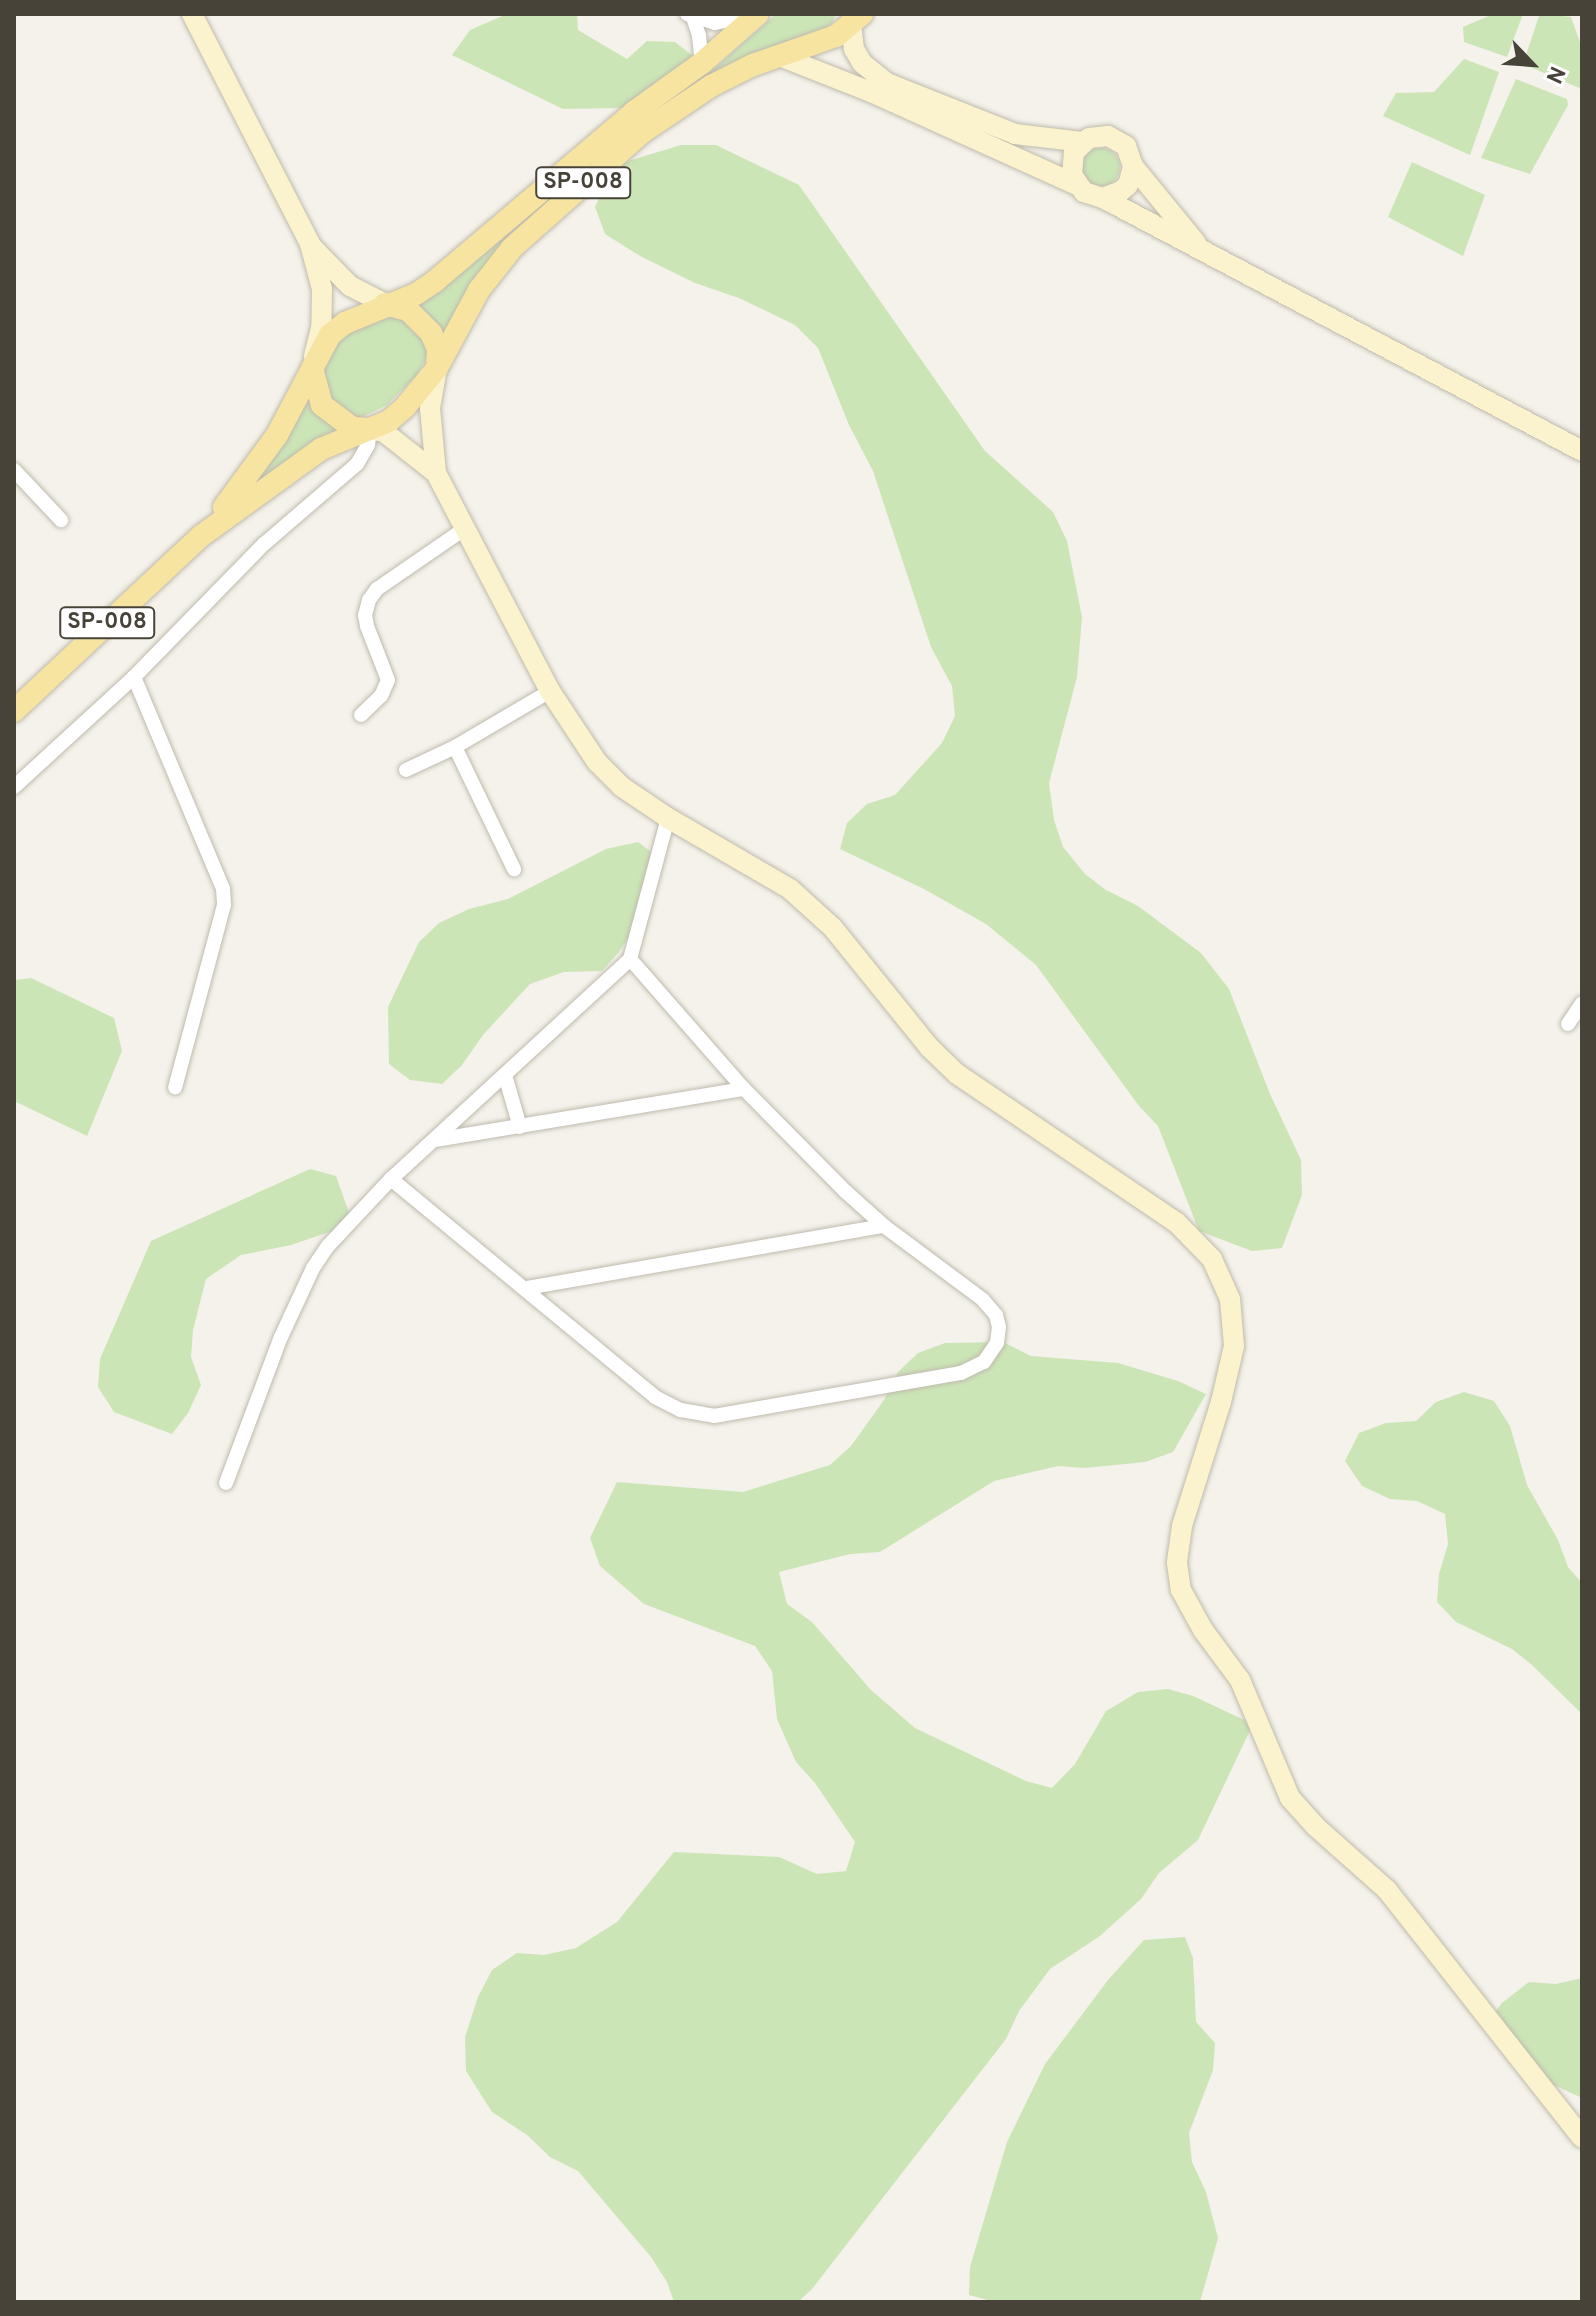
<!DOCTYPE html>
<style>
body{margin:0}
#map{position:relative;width:1596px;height:2316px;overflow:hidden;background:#f4f2ea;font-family:Overpass,sans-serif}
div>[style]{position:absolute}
.green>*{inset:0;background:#cce5b7}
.round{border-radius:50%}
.roads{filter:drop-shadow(0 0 2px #bfbaad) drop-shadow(0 0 2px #bfbaad)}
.street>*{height:14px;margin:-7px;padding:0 7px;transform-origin:7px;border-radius:7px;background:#fff}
.secondary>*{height:20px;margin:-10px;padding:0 10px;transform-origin:10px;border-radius:10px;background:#fbf3ce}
.primary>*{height:22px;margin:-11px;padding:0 11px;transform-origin:11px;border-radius:11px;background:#f7e4a1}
span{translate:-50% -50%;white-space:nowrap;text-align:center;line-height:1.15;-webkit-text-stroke:6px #fff;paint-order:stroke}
.shield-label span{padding:2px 6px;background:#fff;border:2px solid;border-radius:6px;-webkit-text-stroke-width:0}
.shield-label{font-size:22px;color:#474339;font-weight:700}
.frame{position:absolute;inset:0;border:16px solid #474339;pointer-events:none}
.north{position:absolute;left:1492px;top:24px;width:80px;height:80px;-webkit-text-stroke:6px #fff;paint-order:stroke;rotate:115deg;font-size:22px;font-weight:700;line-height:32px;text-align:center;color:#474339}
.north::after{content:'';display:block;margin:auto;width:28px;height:36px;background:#474339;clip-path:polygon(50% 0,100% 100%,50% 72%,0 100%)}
</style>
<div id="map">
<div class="green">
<i style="clip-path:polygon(507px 14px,577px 14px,578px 30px,627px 59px,647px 41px,675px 42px,694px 57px,653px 100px,621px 108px,563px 109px,452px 55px,470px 30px)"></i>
<i style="clip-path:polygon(776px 14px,836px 14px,832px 23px,823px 30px,729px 64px,704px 78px)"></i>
<i style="clip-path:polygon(1493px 14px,1523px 14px,1507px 57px,1464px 42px,1463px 27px)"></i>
<i style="clip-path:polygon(1543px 14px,1571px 17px,1582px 48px,1582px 89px,1523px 64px,1539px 16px)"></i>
<i style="clip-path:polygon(1464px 59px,1499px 72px,1470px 155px,1383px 116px,1396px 93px,1434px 92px)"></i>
<i style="clip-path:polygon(1516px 79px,1567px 99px,1568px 105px,1530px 174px,1481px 158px)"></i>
<i style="clip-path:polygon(681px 145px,716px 145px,799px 185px,985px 451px,1053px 512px,1067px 541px,1082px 617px,1077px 677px,1049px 783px,1054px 820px,1063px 847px,1085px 874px,1106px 890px,1138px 906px,1201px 953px,1229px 989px,1270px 1094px,1301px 1160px,1302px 1195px,1282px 1248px,1252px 1251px,1199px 1231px,1158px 1126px,1139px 1106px,1036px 965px,986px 924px,924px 889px,840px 849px,847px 823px,867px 804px,895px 795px,942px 743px,955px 716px,952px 686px,931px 647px,873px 471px,849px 425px,818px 348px,795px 325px,739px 298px,695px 283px,640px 256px,605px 234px,595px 207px,615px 165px)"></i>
<i class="round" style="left:1082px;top:148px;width:38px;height:38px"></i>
<i style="clip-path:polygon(1412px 162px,1485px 195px,1463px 256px,1388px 217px)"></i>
<i style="clip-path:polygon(506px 236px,508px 239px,469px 287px,443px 340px,429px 315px,417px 304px,440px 290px)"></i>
<i style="clip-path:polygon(394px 316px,405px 321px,420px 336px,428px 355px,417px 375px,387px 405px,360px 418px,352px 415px,332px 400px,322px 371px,344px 333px,380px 318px)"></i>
<i style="clip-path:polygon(309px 395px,338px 429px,247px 490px)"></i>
<i style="clip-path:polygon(638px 842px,659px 858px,644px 913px,619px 952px,602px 971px,564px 972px,530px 984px,483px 1035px,462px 1065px,442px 1084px,410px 1080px,389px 1064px,388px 1007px,419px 942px,439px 923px,469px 909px,508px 899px,606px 849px)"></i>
<i style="clip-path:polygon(31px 978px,114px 1018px,122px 1051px,87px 1136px,14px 1101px,14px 980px)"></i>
<i style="clip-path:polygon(310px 1169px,336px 1176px,353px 1224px,291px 1245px,241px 1255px,206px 1279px,193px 1330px,191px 1357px,201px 1385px,188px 1413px,172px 1434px,114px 1412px,98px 1387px,100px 1359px,151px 1241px)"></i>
<i style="clip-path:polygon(1003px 1342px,1031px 1356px,1118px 1363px,1178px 1381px,1206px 1394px,1173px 1452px,1145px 1462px,1085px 1468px,1058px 1466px,994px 1481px,880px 1552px,850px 1554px,779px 1572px,787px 1604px,812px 1622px,871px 1690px,915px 1728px,1026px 1781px,1052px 1788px,1075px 1764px,1106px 1711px,1138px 1692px,1168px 1689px,1193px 1696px,1253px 1724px,1198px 1840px,1159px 1873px,1141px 1899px,1100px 1936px,1050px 1969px,1019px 2011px,1006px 2039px,812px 2289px,798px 2302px,674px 2302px,667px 2282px,651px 2257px,578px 2171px,550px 2157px,527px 2135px,492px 2112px,466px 2071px,465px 2037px,478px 1997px,492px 1970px,517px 1953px,544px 1955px,576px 1948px,617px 1922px,674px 1852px,779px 1857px,817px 1874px,846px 1871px,855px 1842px,815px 1783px,796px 1762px,777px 1719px,772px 1671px,755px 1646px,644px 1604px,600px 1566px,590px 1538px,617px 1482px,743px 1492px,830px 1465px,851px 1446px,884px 1400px,898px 1372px,918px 1353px,945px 1343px)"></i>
<i style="clip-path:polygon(1464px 1392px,1494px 1401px,1510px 1426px,1527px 1485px,1558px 1540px,1568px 1567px,1582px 1583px,1582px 1714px,1532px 1665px,1512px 1649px,1456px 1622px,1437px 1602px,1439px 1574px,1448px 1544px,1445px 1514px,1417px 1501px,1390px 1499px,1362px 1486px,1345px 1461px,1359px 1433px,1386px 1423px,1416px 1421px,1436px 1402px)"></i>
<i style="clip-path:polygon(1185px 1937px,1193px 1958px,1196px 2022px,1215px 2043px,1213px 2070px,1189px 2133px,1192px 2162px,1206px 2192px,1218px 2238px,1200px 2302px,995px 2302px,969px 2295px,970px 2267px,1007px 2142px,1045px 2064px,1108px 1980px,1144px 1940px)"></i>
<i style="clip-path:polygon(1582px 1978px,1582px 2098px,1526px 2072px,1486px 2024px,1502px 2003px,1529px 1982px,1556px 1984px)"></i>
</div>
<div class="roads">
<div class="street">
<i style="left:687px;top:14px;width:29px;rotate:18deg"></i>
<i style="left:715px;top:23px;width:38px;rotate:-11deg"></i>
<i style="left:692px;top:14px;width:23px;rotate:72deg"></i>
<i style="left:699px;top:36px;width:27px;rotate:84deg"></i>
<i style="left:14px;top:470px;width:69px;rotate:46.8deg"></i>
<i style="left:134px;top:677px;width:230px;rotate:67.2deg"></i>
<i style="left:223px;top:889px;width:16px;rotate:86deg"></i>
<i style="left:224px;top:905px;width:189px;rotate:105deg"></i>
<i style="left:361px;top:715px;width:28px;rotate:-44deg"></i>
<i style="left:381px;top:696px;width:17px;rotate:-66deg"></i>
<i style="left:388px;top:680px;width:58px;rotate:-111.3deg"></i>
<i style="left:367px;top:626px;width:11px;rotate:-100deg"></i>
<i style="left:365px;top:615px;width:16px;rotate:-75deg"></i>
<i style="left:369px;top:600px;width:14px;rotate:-54deg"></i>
<i style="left:377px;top:589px;width:104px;rotate:-34.5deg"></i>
<i style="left:455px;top:747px;width:136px;rotate:64.2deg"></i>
<i style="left:406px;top:770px;width:54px;rotate:-25.1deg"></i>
<i style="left:455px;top:747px;width:110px;rotate:-30.5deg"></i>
<i style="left:14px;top:787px;width:163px;rotate:-42.5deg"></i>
<i style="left:134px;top:677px;width:186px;rotate:-45.7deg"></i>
<i style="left:264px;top:544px;width:123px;rotate:-40.7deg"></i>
<i style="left:357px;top:464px;width:22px;rotate:-60deg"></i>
<i style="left:368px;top:445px;width:16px;rotate:-83deg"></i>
<i style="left:1568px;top:1024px;width:25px;rotate:-56deg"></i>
<i style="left:505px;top:1075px;width:54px;rotate:73.9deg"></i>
<i style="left:435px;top:1140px;width:313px;rotate:-9.4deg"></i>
<i style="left:391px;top:1179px;width:342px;rotate:39.5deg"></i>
<i style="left:655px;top:1397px;width:29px;rotate:27deg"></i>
<i style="left:681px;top:1410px;width:34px;rotate:10deg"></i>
<i style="left:714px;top:1416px;width:251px;rotate:-9.9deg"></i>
<i style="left:961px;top:1373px;width:25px;rotate:-26deg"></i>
<i style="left:984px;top:1362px;width:23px;rotate:-56deg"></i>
<i style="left:997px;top:1343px;width:16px;rotate:-83deg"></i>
<i style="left:999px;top:1327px;width:12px;rotate:-104deg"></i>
<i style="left:996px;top:1315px;width:21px;rotate:-131deg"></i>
<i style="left:982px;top:1299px;width:122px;rotate:-143.3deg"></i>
<i style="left:884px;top:1226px;width:52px;rotate:-138.1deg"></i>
<i style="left:845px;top:1191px;width:144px;rotate:-134.7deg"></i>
<i style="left:744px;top:1089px;width:173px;rotate:-131.2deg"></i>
<i style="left:630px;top:959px;width:146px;rotate:-74.9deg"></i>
<i style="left:527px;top:1288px;width:362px;rotate:-9.9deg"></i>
<i style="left:226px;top:1483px;width:156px;rotate:-69.4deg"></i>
<i style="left:281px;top:1337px;width:76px;rotate:-65.1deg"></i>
<i style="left:313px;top:1268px;width:27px;rotate:-56deg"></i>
<i style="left:328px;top:1246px;width:92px;rotate:-46.8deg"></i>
<i style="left:391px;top:1179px;width:325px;rotate:-42.6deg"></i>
</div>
<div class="secondary">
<i style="left:192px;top:14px;width:259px;rotate:62.8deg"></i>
<i style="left:310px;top:244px;width:47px;rotate:75.1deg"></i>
<i style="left:322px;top:289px;width:39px;rotate:91deg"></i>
<i style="left:321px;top:328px;width:29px;rotate:104deg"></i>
<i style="left:851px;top:25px;width:24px;rotate:83deg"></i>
<i style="left:854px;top:49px;width:16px;rotate:60deg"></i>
<i style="left:862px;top:63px;width:32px;rotate:39deg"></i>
<i style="left:887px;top:83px;width:138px;rotate:21.7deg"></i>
<i style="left:1015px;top:134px;width:67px;rotate:6.8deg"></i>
<i style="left:782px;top:57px;width:98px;rotate:21.6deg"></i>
<i style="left:873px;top:93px;width:224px;rotate:24.3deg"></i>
<i style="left:1133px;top:166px;width:99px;rotate:50.7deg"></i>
<i style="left:1103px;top:198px;width:19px;rotate:-21deg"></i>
<i style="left:1121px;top:191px;width:9px;rotate:-41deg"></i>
<i style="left:1128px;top:185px;width:20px;rotate:-75deg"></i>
<i style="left:1133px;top:166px;width:21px;rotate:-109deg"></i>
<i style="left:1126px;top:146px;width:21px;rotate:-151deg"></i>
<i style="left:1108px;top:136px;width:19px;rotate:174deg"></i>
<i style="left:1089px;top:138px;width:21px;rotate:137deg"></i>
<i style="left:1074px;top:152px;width:23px;rotate:95deg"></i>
<i style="left:1072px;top:175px;width:21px;rotate:55deg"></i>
<i style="left:1084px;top:192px;width:20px;rotate:18deg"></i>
<i style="left:1103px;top:198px;width:542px;rotate:27.84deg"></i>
<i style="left:312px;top:247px;width:54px;rotate:45.7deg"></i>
<i style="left:350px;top:286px;width:39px;rotate:27deg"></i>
<i style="left:437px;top:368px;width:41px;rotate:99.9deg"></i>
<i style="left:430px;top:408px;width:65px;rotate:84.7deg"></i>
<i style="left:436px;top:473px;width:246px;rotate:62.4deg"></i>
<i style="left:550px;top:691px;width:85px;rotate:56.5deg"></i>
<i style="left:597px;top:762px;width:35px;rotate:45deg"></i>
<i style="left:622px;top:787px;width:55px;rotate:34deg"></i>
<i style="left:668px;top:818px;width:141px;rotate:30.2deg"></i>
<i style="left:790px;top:889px;width:58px;rotate:42.2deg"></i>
<i style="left:833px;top:928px;width:153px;rotate:51.1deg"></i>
<i style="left:929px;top:1047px;width:39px;rotate:44deg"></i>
<i style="left:957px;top:1074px;width:264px;rotate:34.1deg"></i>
<i style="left:1176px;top:1222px;width:52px;rotate:45.8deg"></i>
<i style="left:1212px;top:1259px;width:44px;rotate:65.8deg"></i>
<i style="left:1230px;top:1299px;width:47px;rotate:85.1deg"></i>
<i style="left:1234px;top:1346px;width:57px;rotate:103.1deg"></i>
<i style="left:1221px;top:1402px;width:130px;rotate:107.5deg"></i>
<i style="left:1182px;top:1526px;width:37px;rotate:98deg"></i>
<i style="left:1177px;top:1563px;width:27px;rotate:82deg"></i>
<i style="left:1181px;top:1590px;width:46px;rotate:61.2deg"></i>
<i style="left:1203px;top:1630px;width:62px;rotate:53.5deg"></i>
<i style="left:1240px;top:1680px;width:128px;rotate:67deg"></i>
<i style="left:1290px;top:1798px;width:38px;rotate:48deg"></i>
<i style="left:1315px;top:1826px;width:96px;rotate:41.6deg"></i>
<i style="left:1387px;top:1890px;width:315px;rotate:51.8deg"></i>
<i style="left:370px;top:429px;width:14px;rotate:12deg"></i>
<i style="left:384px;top:432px;width:66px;rotate:38.3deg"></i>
</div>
<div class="primary">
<i style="left:385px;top:304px;width:24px;rotate:15deg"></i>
<i style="left:408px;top:310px;width:33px;rotate:45deg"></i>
<i style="left:431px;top:333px;width:17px;rotate:66deg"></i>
<i style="left:438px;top:349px;width:19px;rotate:93deg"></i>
<i style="left:312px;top:368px;width:38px;rotate:75deg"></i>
<i style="left:322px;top:405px;width:39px;rotate:37deg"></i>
<i style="left:353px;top:428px;width:17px;rotate:3deg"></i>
<i style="left:224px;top:507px;width:89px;rotate:-53.6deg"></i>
<i style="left:277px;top:435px;width:113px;rotate:-62.1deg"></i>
<i style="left:330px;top:335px;width:19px;rotate:-39deg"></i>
<i style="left:345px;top:323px;width:77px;rotate:-22.2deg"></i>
<i style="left:416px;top:294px;width:23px;rotate:-34deg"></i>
<i style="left:435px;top:281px;width:261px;rotate:-40.3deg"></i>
<i style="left:634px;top:112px;width:84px;rotate:-35.8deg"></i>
<i style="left:702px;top:63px;width:74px;rotate:-41.2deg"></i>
<i style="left:14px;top:711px;width:256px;rotate:-43.1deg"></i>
<i style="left:201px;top:536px;width:148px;rotate:-35.9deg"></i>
<i style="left:321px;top:449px;width:74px;rotate:-22.4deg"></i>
<i style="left:389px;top:421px;width:21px;rotate:-41deg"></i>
<i style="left:405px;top:407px;width:50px;rotate:-50.6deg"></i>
<i style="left:437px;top:368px;width:89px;rotate:-61.7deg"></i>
<i style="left:479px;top:290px;width:53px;rotate:-51.8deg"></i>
<i style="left:512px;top:248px;width:176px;rotate:-41.6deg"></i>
<i style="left:644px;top:131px;width:81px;rotate:-33.9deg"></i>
<i style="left:711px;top:86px;width:47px;rotate:-26.6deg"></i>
<i style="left:753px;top:65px;width:88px;rotate:-19.3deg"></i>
<i style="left:836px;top:36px;width:34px;rotate:-40deg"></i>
</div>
</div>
<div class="shield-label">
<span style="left:583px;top:183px">SP-008</span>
<span style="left:107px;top:623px">SP-008</span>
</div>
<div class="frame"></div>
<div class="north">N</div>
</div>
